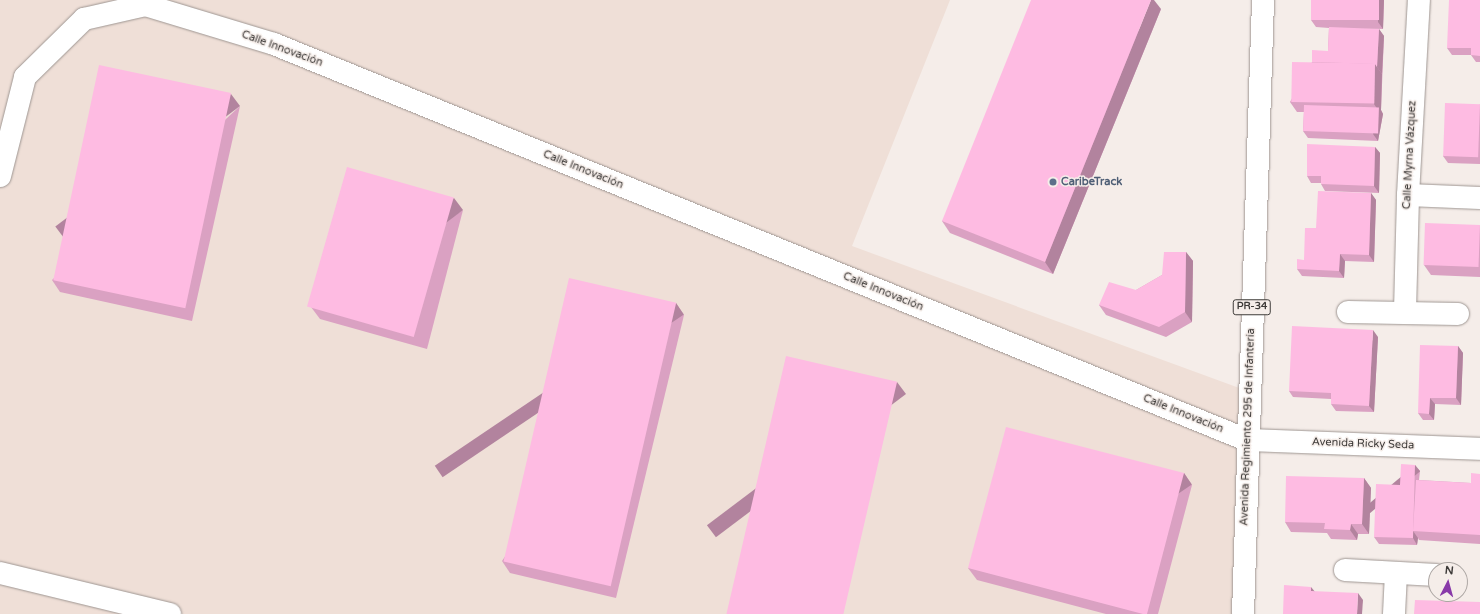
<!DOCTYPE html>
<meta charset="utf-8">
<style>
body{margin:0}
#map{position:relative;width:1480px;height:614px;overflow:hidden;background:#f5ede9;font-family:"Varela Round",sans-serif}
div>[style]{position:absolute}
.built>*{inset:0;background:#efdfd7}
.roads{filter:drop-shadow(0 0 1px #9e9692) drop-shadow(0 0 1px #9e9692)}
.minor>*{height:22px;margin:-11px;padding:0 11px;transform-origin:11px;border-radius:11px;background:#fff}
.major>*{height:22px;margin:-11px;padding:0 11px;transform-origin:11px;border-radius:11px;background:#fff}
.wall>*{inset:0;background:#daa1c2}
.shaded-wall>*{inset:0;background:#b2839e;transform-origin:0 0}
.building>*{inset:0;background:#febbe2;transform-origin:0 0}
.dots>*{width:11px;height:11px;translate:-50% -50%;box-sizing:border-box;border:2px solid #f5ede9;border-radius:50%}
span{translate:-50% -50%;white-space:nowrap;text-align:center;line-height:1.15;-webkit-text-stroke:3px #f5ede9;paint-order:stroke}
.shield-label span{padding:1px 3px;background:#f5ede9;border:1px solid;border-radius:3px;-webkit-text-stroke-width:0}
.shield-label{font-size:10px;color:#3e3b39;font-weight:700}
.street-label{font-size:11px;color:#3e3b39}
.service-label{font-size:11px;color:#4e5e75;font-weight:700}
.left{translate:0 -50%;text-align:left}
.north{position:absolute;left:1428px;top:562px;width:40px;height:40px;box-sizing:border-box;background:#f5ede9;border:1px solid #aca6a3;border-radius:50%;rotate:6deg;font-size:11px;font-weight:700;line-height:16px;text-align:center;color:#3e3b39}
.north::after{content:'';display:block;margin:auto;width:14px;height:18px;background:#8939a9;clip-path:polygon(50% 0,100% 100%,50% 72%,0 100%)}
</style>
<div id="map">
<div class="built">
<i style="clip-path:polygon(0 0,950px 0,852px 246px,1242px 389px,1233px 614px,0 614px)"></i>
</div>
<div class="roads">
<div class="minor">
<i style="left:0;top:176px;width:102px;rotate:-75.8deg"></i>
<i style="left:25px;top:77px;width:83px;rotate:-44.5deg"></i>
<i style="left:84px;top:19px;width:63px;rotate:-12.9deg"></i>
<i style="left:145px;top:5px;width:135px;rotate:16.8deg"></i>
<i style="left:274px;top:44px;width:1050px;rotate:22.15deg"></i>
<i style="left:1247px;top:440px;width:233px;rotate:2.2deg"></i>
<i style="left:1408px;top:195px;width:72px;rotate:2.4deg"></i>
<i style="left:1405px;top:311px;width:116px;rotate:-88.5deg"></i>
<i style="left:1408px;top:195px;width:195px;rotate:-86.8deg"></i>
<i style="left:1348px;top:312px;width:110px;rotate:1deg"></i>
<i style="left:1345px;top:570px;width:91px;rotate:3.1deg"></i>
<i style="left:0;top:573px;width:175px;rotate:13.6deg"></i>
<i style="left:1394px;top:614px;width:41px;rotate:-87.2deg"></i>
</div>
<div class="major">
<i style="left:1243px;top:614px;width:614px;rotate:-88.13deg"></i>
</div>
</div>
<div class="wall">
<i style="clip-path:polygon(1384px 0,1383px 29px,1351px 28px,1379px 29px,1384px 36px,1381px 110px,1383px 114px,1378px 141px,1308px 138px,1303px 131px,1304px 112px,1297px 112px,1290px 102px,1312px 62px,1328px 51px,1329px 28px,1316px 27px,1311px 20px)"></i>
<i style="clip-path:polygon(1480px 0,1480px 62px,1476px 62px,1471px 55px,1452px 55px,1447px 48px)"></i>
<i style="clip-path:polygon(1161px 9px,1053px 274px,950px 233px,942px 221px)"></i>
<i style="clip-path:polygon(1480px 104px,1480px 164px,1448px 163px,1443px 156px)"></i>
<i style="clip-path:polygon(240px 106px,192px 321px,60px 292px,52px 280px)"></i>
<i style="clip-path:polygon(1375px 147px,1380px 153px,1379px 193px,1325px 191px,1321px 184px,1321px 183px,1311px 183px,1307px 176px)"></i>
<i style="clip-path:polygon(1371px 193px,1376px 200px,1374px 262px,1345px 261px,1344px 278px,1302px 276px,1297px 269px,1304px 260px,1316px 228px)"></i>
<i style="clip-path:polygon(463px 210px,427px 349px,320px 319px,311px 307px)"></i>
<i style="clip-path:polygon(1480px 225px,1480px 277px,1431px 275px,1424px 265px)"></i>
<i style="clip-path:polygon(1186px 252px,1193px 261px,1192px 322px,1166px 337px,1106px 315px,1099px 305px,1136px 290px,1162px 275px)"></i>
<i style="clip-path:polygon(676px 303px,684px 315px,616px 598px,510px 573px,502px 561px)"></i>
<i style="clip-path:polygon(1378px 337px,1374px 412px,1336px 411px,1331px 404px,1331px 399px,1293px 397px,1289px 391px)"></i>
<i style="clip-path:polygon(1458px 346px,1463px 353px,1461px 405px,1435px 404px,1434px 420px,1423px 420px,1418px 413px)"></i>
<i style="clip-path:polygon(1415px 465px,1420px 471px,1419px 480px,1471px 483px,1480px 474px,1480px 544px,1419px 540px,1418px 538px,1417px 545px,1379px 544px,1374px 537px)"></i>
<i style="clip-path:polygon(1184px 473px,1192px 485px,1158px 614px,1106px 614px,977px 580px,968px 568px)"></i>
<i style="clip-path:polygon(1364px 478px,1371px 488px,1369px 534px,1358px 534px,1357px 540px,1331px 539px,1327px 533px,1291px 532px,1285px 522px)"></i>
</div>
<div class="shaded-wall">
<i style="clip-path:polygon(1151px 0,1154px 0,1161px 9px,1053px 274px,1045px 262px)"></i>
<i style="clip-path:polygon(1379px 0,1384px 0,1383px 29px,1378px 22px)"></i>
<i style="clip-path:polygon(1379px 29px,1384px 36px,1382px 74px,1377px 67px)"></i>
<i style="clip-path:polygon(1375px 64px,1382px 74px,1381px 110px,1383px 114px,1378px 141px,1373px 134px,1378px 110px,1374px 104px)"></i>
<i style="left:231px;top:94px;width:15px;height:220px;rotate:53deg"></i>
<i style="clip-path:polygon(1375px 147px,1380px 153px,1379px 193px,1374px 186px)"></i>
<i style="clip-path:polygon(1371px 193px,1376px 200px,1374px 262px,1369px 255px)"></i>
<i style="left:454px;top:198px;width:15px;height:144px;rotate:53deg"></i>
<i style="clip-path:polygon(1186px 252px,1193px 261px,1192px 322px,1185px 312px)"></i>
<i style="clip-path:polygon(1340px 254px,1345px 261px,1344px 278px,1339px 271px)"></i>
<i style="left:676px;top:303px;width:14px;height:291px;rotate:56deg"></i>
<i style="clip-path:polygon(1373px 330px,1378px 337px,1374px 412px,1369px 406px)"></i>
<i style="clip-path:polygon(1458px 346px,1463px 353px,1461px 405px,1456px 398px)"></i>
<i style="left:897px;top:382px;width:15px;height:238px;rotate:53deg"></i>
<i style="clip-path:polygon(1430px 398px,1435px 404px,1434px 420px,1429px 414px)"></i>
<i style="left:1415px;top:465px;width:8px;height:66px;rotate:50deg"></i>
<i style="left:1184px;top:473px;width:14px;height:146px;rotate:56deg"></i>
<i style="clip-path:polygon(1364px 478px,1371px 488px,1369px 534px,1362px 524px)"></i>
<i style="clip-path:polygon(1351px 524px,1358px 534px,1357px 540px,1350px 530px)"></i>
<i style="clip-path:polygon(1413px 531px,1418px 538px,1417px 545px,1413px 538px)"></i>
<i style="clip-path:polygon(1311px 587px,1316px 593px,1311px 591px)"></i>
<i style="clip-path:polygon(1358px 593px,1363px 600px,1362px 614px,1357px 614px)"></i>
</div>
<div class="building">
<i style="clip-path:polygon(1031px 0,1151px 0,1045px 262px,942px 221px)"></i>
<i style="left:1311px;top:0;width:68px;height:20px"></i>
<i style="clip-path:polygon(1449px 0,1480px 0,1480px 56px,1471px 55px,1471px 48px,1447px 48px)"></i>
<i style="clip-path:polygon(1329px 27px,1379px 29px,1377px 67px,1375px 64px,1312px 62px,1312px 50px,1328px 51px)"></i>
<i style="left:1292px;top:62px;width:83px;height:40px;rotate:1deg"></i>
<i style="left:99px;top:65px;width:135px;height:220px;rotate:12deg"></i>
<i style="left:1445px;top:103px;width:35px;height:53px;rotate:2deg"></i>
<i style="left:1304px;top:105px;width:75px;height:26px;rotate:2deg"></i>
<i style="clip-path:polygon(1307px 144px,1375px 147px,1374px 186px,1321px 184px,1321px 176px,1307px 176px)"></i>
<i style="left:347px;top:167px;width:111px;height:145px;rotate:16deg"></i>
<i style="clip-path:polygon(1318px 191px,1371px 193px,1369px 255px,1340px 254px,1339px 271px,1297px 269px,1297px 259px,1304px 260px,1305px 228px,1316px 228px)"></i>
<i style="left:1425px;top:223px;width:55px;height:42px;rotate:2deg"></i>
<i style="clip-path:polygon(1164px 252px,1186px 252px,1185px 312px,1159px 327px,1099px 305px,1109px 282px,1136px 290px,1162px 275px)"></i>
<i style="left:569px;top:278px;width:110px;height:291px;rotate:13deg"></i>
<i style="clip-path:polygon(1292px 326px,1373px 330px,1369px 406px,1331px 404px,1331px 393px,1289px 391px)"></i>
<i style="clip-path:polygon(1420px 345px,1458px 346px,1456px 398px,1430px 398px,1429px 414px,1418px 413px)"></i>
<i style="left:786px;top:356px;width:114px;height:265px;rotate:13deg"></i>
<i style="clip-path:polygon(1006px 427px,1184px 473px,1147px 614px,1143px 614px,968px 568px)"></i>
<i style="clip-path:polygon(1401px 464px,1415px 465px,1413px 538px,1374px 537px,1376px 484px,1400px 485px)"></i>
<i style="clip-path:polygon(1471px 473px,1480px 474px,1480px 535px,1413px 531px,1416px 480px,1471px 483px)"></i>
<i style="clip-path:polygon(1286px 476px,1364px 478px,1362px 524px,1351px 524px,1350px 530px,1324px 529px,1325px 523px,1285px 522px)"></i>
<i style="clip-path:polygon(1284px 585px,1311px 587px,1311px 591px,1358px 593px,1357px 614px,1283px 614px)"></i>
<i style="clip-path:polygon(1415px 600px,1480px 602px,1480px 614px,1414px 614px)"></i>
</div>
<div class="dots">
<i style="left:1053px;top:182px;background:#5c6f8a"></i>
</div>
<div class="shield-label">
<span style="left:1252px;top:307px">PR-34</span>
</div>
<div class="street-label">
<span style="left:282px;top:49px;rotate:20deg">Calle Innovación</span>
<span style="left:1410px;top:155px;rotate:-87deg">Calle Myrna Vázquez</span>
<span style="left:583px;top:170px;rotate:22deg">Calle Innovación</span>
<span style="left:883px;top:292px;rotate:22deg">Calle Innovación</span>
<span style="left:1183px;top:414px;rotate:22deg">Calle Innovación</span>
<span style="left:1248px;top:427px;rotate:-88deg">Avenida Regimiento 295 de Infantería</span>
<span style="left:1363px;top:444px;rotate:2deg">Avenida Ricky Seda</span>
</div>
<div class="service-label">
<span class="left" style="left:1061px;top:182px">CaribeTrack</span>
</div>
<div class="north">N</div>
</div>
